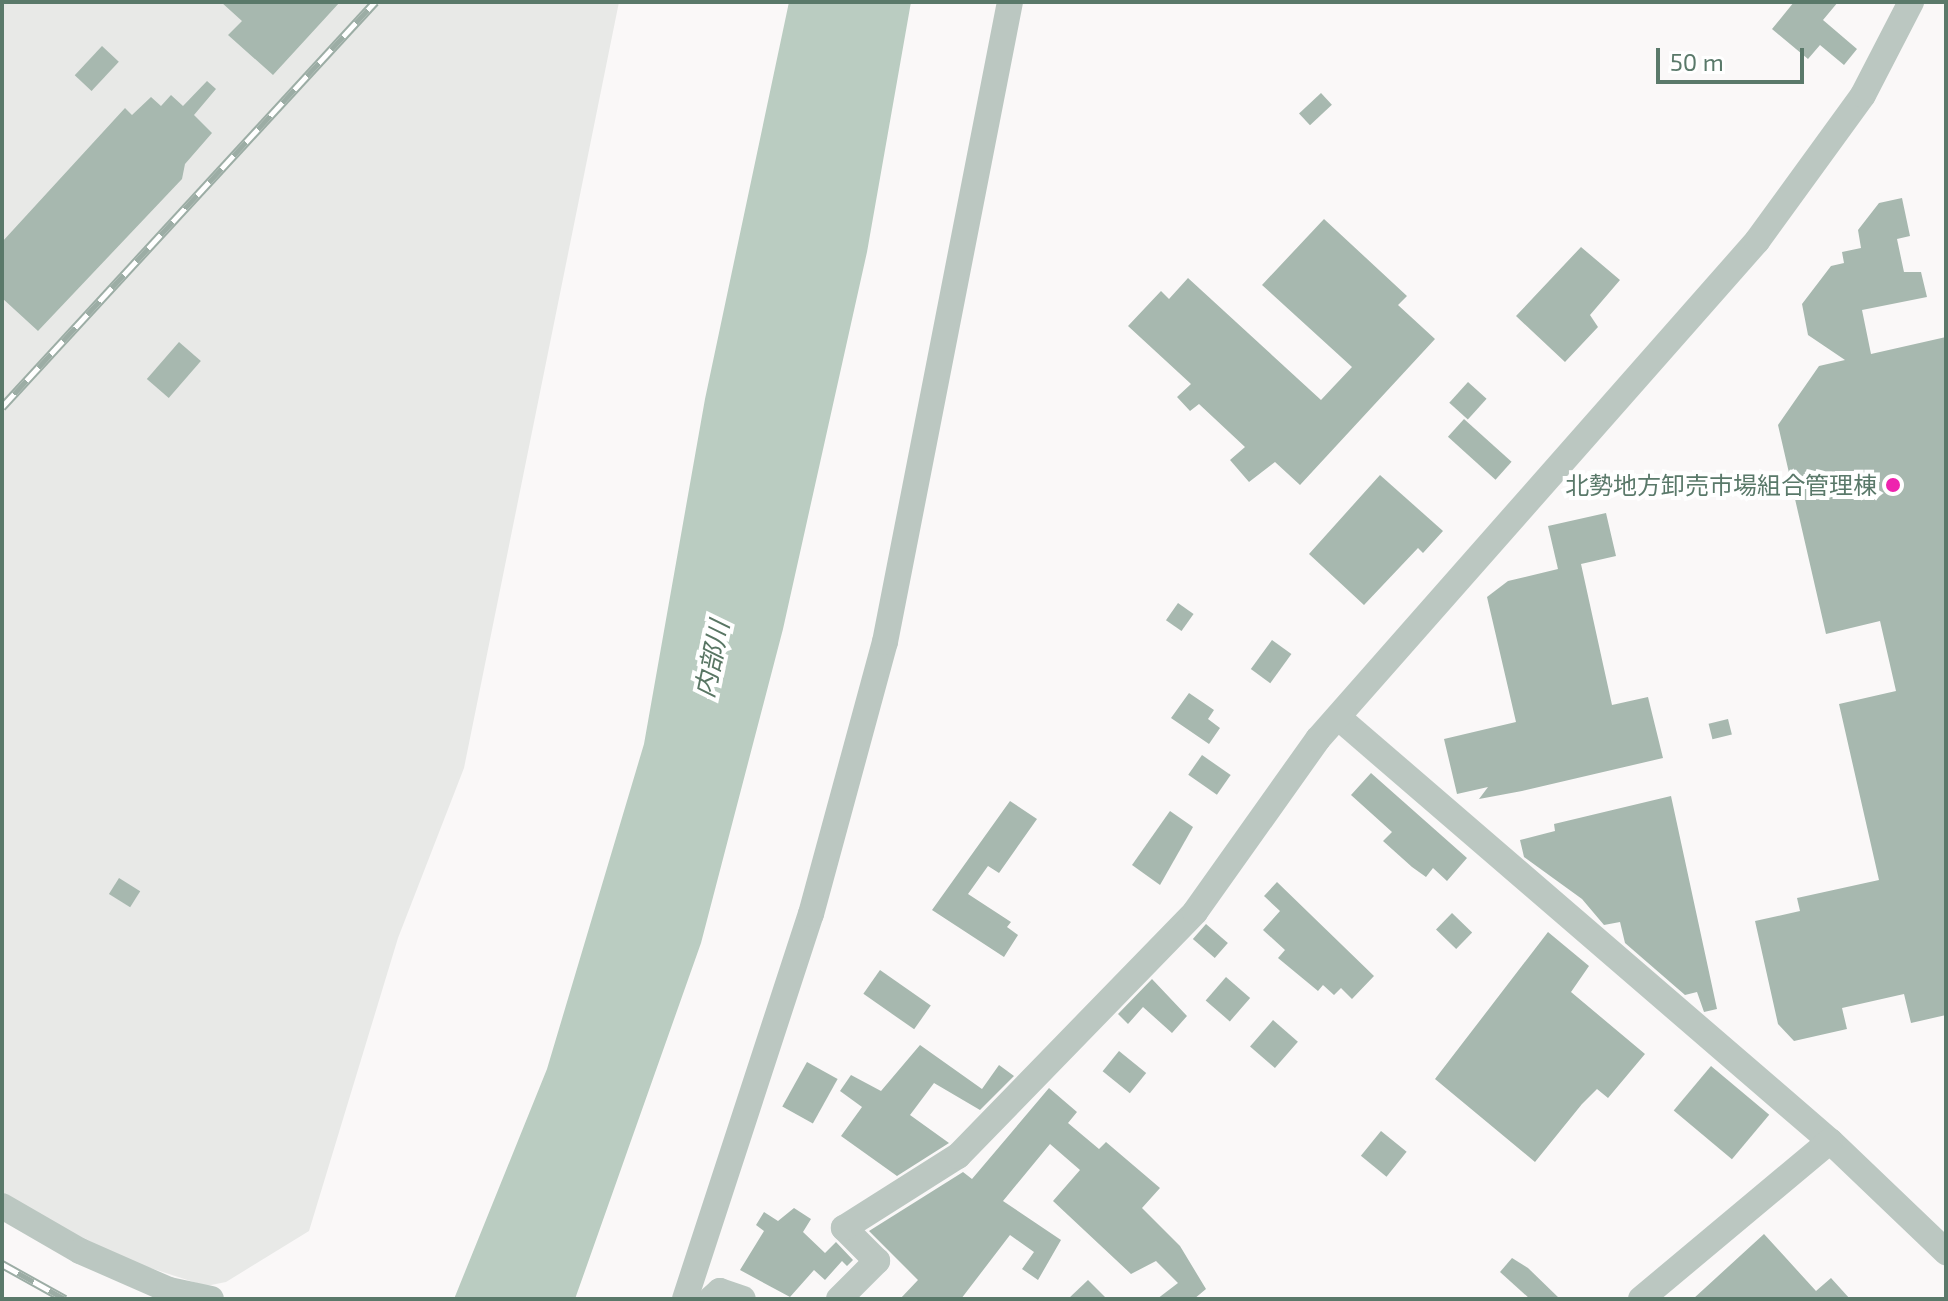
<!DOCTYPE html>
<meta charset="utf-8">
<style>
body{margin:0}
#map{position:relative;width:1948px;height:1301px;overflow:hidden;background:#faf8f8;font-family:"Exo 2","Noto Sans JP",sans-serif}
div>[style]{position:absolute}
.built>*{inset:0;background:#e8e9e7}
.water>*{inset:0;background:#baccc1}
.building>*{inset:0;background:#a7b8af;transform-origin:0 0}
.minor>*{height:26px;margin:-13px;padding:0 13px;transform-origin:13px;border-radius:13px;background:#bbc7c1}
.rail>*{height:9px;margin-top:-4.5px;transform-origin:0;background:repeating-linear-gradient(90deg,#fff 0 18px,#9cada5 0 36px);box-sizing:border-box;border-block:2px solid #9cada5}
.dots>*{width:22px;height:22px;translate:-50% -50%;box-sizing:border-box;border:4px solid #fff;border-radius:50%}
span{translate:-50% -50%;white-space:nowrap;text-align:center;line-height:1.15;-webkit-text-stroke:8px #fff;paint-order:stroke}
.poi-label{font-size:24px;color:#5a796a}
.right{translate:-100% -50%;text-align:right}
.water-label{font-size:26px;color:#597664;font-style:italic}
.frame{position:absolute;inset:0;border:4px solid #5a796a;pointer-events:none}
.scale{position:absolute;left:1656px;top:48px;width:148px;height:36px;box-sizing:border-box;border:4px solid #5a796a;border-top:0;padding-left:10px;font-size:24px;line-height:28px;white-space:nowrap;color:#5a796a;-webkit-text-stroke:6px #fff;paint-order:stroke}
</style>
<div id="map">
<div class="built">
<i style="clip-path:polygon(2px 2px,619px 2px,464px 768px,398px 938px,309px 1231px,226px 1282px,206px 1286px,104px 1253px,2px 1198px)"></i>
</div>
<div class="water">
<i style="clip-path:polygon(789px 2px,911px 2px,867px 252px,783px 629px,701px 943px,575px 1299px,454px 1299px,547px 1069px,644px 744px,705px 399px)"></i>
</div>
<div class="building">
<i style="clip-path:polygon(221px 2px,340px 2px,273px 75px,228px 35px,242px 21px)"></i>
<i style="clip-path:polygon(1794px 2px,1838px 2px,1823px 20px,1857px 49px,1844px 65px,1820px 45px,1808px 59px,1772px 29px)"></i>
<i style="left:102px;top:46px;width:23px;height:40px;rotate:43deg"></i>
<i style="clip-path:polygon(207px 81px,216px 89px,194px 115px,212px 133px,185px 164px,182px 179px,38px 331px,2px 298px,2px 242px,125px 108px,132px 115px,151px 97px,161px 106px,171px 95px,183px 106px)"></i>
<i style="left:1321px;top:93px;width:16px;height:30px;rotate:47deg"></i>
<i style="clip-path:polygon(1902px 198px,1910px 236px,1897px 239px,1904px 272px,1921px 272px,1927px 297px,1862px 310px,1871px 354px,1946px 337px,1946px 1015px,1911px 1023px,1904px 994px,1842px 1008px,1847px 1029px,1794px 1041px,1778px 1024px,1755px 921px,1800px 911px,1797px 898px,1879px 880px,1839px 704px,1896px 691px,1880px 621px,1826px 634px,1778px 425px,1819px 366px,1845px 360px,1808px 335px,1802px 304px,1831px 266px,1844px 263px,1842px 252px,1861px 248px,1858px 230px,1879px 203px)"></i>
<i style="clip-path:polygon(1324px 219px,1407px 296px,1398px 305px,1435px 339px,1300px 485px,1275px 462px,1249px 482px,1230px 460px,1245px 447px,1199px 404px,1190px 411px,1177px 397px,1191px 384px,1128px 326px,1161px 291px,1169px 299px,1188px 278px,1321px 400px,1352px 367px,1262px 285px)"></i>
<i style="clip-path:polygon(1581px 247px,1620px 280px,1590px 315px,1598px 327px,1565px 362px,1516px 316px)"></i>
<i style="left:179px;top:342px;width:29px;height:49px;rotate:41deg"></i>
<i style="left:1468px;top:382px;width:25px;height:28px;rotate:42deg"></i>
<i style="left:1464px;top:419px;width:64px;height:24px;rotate:42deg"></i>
<i style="clip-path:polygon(1380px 475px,1443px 531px,1423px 553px,1418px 548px,1364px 605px,1309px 554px)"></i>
<i style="clip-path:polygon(1606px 513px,1616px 556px,1581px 564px,1612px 705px,1648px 697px,1663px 758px,1522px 791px,1479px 799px,1488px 787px,1457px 794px,1444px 739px,1516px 722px,1487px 597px,1508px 581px,1558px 569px,1548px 526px)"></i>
<i style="left:1178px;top:603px;width:19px;height:21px;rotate:35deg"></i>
<i style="left:1272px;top:640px;width:24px;height:36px;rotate:36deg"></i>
<i style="clip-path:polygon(1189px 693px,1214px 710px,1208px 719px,1220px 728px,1209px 744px,1171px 718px)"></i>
<i style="left:1728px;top:719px;width:16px;height:20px;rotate:76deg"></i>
<i style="left:1202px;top:755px;width:35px;height:24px;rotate:35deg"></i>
<i style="clip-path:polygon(1371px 773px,1467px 858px,1447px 881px,1433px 868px,1426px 877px,1412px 867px,1383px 841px,1392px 832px,1351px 795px)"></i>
<i style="clip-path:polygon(1671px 796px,1717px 1009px,1704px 1012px,1697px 992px,1685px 995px,1625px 943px,1620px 922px,1604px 925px,1582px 899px,1524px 857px,1520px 840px,1555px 831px,1554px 824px)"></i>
<i style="clip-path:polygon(1010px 801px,1037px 819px,999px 873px,988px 866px,968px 894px,1011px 922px,1007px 927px,1018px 935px,1004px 957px,932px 910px)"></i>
<i style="clip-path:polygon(1170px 811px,1193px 827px,1160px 885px,1132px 865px)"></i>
<i style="left:119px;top:878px;width:25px;height:19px;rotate:32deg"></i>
<i style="clip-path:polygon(1277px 882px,1374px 976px,1352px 999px,1341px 988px,1334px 995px,1323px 985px,1318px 991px,1278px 958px,1285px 950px,1263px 930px,1280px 911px,1264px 896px)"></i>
<i style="left:1452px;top:913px;width:28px;height:23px;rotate:44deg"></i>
<i style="left:1206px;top:924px;width:29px;height:20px;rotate:41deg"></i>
<i style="clip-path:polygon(1548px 932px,1589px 966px,1571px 992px,1645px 1054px,1608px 1098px,1597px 1089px,1582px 1104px,1535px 1162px,1435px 1079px)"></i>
<i style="left:880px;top:970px;width:62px;height:29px;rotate:35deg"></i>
<i style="left:1226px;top:977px;width:32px;height:31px;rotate:41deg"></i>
<i style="clip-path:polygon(1152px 979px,1187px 1016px,1172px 1033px,1143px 1007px,1128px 1024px,1118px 1014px)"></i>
<i style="left:1273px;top:1020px;width:33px;height:35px;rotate:41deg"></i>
<i style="clip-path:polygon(920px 1045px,982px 1089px,999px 1065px,1014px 1076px,980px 1110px,934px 1083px,910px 1115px,949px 1143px,897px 1176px,841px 1136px,862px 1107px,840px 1091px,851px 1075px,881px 1091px)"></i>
<i style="left:1119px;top:1051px;width:35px;height:26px;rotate:39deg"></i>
<i style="left:807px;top:1062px;width:35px;height:51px;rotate:29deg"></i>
<i style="left:1711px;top:1066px;width:76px;height:58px;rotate:40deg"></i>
<i style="clip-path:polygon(1049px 1088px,1077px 1112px,1068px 1123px,1099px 1149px,1106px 1142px,1160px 1188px,1142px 1208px,1180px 1246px,1206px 1289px,1194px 1299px,1157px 1299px,1178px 1283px,1156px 1261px,1131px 1274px,1053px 1201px,1080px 1170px,1050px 1144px,1003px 1201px,1061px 1240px,1038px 1280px,1022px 1269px,1034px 1252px,1010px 1235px,961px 1299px,900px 1299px,918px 1280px,869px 1231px,963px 1172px,972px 1179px)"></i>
<i style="left:1381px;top:1131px;width:33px;height:32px;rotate:39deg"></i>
<i style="clip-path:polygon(794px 1208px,811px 1219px,803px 1232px,825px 1253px,836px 1242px,853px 1260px,847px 1266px,842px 1261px,825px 1280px,814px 1270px,790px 1297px,740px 1270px,764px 1231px,756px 1225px,764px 1212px,778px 1221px)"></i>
<i style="clip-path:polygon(1764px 1234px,1816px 1291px,1831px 1278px,1850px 1299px,1693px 1299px)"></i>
<i style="clip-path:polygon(1512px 1258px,1528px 1268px,1560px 1299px,1530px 1299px,1500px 1272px)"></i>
<i style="clip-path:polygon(1088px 1280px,1107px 1299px,1068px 1299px)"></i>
</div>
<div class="minor">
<i style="left:1339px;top:718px;width:648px;rotate:40.75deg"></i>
<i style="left:1830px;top:1141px;width:161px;rotate:43.7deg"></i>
<i style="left:2px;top:1206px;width:90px;rotate:30deg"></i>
<i style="left:80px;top:1251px;width:97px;rotate:23.7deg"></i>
<i style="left:169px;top:1290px;width:43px;rotate:12.1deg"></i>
<i style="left:685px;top:1299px;width:405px;rotate:-71.9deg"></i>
<i style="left:811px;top:914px;width:282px;rotate:-74.8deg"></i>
<i style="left:885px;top:642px;width:652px;rotate:-78.95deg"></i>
<i style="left:711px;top:1299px;width:12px;rotate:-42deg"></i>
<i style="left:720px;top:1291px;width:24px;rotate:19deg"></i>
<i style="left:839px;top:1299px;width:54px;rotate:-45deg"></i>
<i style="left:877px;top:1261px;width:47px;rotate:-135deg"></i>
<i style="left:844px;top:1228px;width:135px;rotate:-32.3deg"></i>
<i style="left:958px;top:1156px;width:340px;rotate:-45.8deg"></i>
<i style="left:1195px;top:912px;width:212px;rotate:-54.6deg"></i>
<i style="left:1318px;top:739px;width:664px;rotate:-48.6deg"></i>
<i style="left:1757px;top:241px;width:180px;rotate:-54deg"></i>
<i style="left:1863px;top:95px;width:105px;rotate:-62.7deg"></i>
<i style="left:1641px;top:1299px;width:246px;rotate:-39.9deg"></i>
</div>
<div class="rail">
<i style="left:2px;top:407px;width:551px;rotate:-47.36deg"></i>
<i style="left:2px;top:1264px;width:72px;rotate:29.1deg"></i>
</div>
<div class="dots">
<i style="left:1893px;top:485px;background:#ee24ae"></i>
</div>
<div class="poi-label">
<span class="right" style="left:1877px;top:485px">北勢地方卸売市場組合管理棟</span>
</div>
<div class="water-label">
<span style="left:711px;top:659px;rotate:-78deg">内部川</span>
</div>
<div class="frame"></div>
<div class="scale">50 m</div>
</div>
